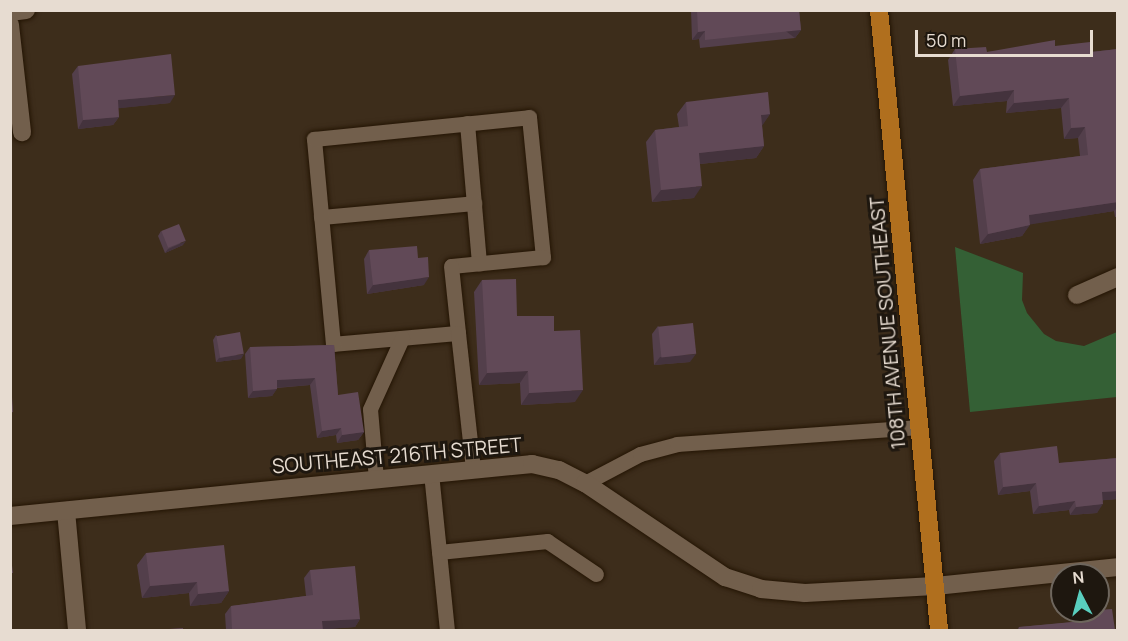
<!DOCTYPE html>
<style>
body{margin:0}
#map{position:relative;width:1128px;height:641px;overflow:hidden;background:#3d2d1b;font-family:Manrope,sans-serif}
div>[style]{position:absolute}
.green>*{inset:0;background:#346035}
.roads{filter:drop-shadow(0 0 2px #241504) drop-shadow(0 0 2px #241504)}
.service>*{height:15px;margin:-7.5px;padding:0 7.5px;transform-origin:7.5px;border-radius:7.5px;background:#725f4c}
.minor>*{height:18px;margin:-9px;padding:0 9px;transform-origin:9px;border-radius:9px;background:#725f4c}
.tertiary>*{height:18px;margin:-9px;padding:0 9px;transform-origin:9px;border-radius:9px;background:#725f4c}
.primary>*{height:18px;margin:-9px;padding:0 9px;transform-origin:9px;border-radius:9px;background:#b06f1e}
.wall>*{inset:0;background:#533f4b}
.shaded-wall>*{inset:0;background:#44333d;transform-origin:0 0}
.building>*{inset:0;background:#614957;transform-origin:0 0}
span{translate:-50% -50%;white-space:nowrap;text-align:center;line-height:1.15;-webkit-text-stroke:6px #1e170f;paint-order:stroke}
.street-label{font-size:20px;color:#e7dcd1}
.frame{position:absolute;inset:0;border:12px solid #e7dcd1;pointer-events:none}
.north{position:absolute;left:1050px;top:563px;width:60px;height:60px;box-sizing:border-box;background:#1e170f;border:2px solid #6e665d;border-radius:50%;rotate:354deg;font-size:16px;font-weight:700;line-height:24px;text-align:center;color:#e7dcd1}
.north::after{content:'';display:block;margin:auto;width:21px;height:27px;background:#59cebe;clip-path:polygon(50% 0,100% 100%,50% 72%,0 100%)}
.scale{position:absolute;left:915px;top:30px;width:178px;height:27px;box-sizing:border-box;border:3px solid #e7dcd1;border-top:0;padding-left:8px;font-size:18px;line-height:21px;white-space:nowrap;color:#e7dcd1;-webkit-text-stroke:4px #1e170f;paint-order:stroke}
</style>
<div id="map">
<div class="green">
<i style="clip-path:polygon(955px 247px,1023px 273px,1022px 300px,1027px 313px,1044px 334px,1056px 341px,1084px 346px,1117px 332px,1117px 397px,970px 412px)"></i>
</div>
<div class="roads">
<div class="service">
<i style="left:467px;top:123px;width:141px;rotate:85.1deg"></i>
<i style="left:321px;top:217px;width:154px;rotate:-5.2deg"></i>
<i style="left:458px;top:333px;width:125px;rotate:175deg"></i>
<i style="left:333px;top:344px;width:206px;rotate:-95.3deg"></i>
<i style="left:314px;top:139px;width:216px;rotate:-5.8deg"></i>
<i style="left:529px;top:117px;width:141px;rotate:84.3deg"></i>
<i style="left:543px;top:257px;width:92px;rotate:174.4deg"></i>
<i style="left:451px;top:266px;width:67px;rotate:84deg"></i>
<i style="left:458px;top:333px;width:137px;rotate:83.7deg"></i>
<i style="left:431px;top:473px;width:158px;rotate:84.2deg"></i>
<i style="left:376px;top:479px;width:70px;rotate:-94.9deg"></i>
<i style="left:370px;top:409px;width:78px;rotate:-65.7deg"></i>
<i style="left:585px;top:483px;width:62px;rotate:-27.8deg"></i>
<i style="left:640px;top:454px;width:38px;rotate:-15deg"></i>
<i style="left:677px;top:444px;width:243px;rotate:-4deg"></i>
<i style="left:439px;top:552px;width:109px;rotate:-5.8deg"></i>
<i style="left:547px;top:541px;width:59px;rotate:34deg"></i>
</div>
<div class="minor">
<i style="left:10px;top:12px;width:16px;rotate:-7deg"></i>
<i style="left:10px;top:25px;width:108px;rotate:83.6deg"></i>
<i style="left:1077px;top:295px;width:45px;rotate:-23.7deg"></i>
<i style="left:66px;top:511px;width:120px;rotate:84.7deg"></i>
<i style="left:935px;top:586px;width:184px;rotate:-5.9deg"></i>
</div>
<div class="tertiary">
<i style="left:10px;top:516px;width:525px;rotate:-5.69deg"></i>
<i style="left:532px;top:464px;width:28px;rotate:13deg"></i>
<i style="left:559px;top:470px;width:29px;rotate:27deg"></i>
<i style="left:585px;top:483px;width:169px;rotate:33.9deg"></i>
<i style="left:725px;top:577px;width:38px;rotate:18deg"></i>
<i style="left:761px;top:589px;width:44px;rotate:5.2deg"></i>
<i style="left:805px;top:593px;width:130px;rotate:-3.1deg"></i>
</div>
<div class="primary">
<i style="left:879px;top:10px;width:623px;rotate:84.47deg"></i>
</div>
</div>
<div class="wall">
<i style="clip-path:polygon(691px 10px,799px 10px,801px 30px,795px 38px,700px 48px,699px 39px,692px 40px)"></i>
<i style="clip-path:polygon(1055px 46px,1091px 52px,1118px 49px,1118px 217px,1115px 217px,1114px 211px,1030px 224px,1022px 236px,980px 244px,973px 180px,980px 169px,1080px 156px,1078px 138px,1064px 139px,1061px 108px,1006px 113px,1007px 101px,953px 106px,948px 60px,955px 49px,987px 52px)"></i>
<i style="clip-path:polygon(78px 66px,170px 103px,118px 108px,119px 117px,113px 125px,78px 129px,72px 74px)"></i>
<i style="clip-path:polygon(686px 102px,770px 114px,762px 125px,764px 146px,756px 158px,700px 164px,694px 198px,652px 202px,646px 142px,655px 130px,679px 127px,677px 114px)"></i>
<i style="clip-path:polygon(161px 231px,183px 245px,165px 253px,158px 236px)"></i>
<i style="clip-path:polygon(369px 250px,418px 258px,424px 285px,367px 294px,364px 259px)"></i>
<i style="clip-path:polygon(482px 280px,517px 316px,554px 331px,575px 402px,521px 405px,520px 383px,479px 385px,474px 292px)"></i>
<i style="clip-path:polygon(658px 326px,690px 362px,654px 365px,652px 334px)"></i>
<i style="clip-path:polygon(216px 335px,241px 359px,216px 362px,213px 340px)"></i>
<i style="clip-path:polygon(334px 345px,338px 395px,364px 432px,358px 440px,337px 443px,336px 435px,317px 438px,310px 385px,277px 388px,272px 396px,248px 398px,245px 354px,250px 347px)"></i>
<i style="clip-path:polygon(1000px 453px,1059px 463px,1118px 458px,1118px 499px,1103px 500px,1097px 513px,1070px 515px,1069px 510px,1033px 514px,1030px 491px,998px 495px,994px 461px)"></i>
<i style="clip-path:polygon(146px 553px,229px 591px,221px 603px,190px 606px,189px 593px,142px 598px,137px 565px)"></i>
<i style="clip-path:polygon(310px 570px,360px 619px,355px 627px,323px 629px,323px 630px,226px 630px,225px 614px,231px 606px,306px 596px,304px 578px)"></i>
<i style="clip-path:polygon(1082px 612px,1115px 630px,1017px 630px,1019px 627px,1075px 622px)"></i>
</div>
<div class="shaded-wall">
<i style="left:801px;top:30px;width:10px;height:97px;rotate:127deg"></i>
<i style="clip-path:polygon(705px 31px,699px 39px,692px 40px,698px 32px)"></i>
<i style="clip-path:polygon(1014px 90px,1007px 101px,953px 106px,960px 96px)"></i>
<i style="clip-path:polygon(175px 95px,170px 103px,112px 109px,118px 100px)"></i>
<i style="clip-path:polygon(1069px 98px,1061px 108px,1006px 113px,1014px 103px)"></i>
<i style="clip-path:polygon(770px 114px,762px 126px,761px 115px)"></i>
<i style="clip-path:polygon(119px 117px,113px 125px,78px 129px,83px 120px)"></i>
<i style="clip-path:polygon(1085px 127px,1078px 138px,1064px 139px,1071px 128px)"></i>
<i style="clip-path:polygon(764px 146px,756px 158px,690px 165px,699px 153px)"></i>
<i style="clip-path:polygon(702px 186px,694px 198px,652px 202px,661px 190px)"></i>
<i style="clip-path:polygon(1118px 202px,1118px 207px,1114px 211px,1021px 226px,1029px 215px)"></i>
<i style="clip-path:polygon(1030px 225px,1022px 236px,980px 244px,988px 234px)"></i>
<i style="clip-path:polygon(186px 241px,183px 245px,165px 253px,168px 249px)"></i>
<i style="clip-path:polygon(429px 277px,424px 285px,367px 294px,373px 285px)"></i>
<i style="clip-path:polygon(244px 354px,241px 359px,216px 362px,219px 358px)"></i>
<i style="clip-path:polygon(696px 354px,690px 362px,654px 365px,660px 357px)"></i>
<i style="clip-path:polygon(528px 371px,520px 383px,479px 385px,487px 373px)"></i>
<i style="clip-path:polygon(315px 378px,310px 385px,272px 388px,277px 380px)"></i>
<i style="clip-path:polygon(277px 389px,272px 396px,248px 398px,253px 391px)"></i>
<i style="clip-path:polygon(583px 390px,575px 402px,521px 405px,529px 393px)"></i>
<i style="clip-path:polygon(341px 428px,336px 435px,317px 438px,322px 431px)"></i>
<i style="clip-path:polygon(364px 432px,358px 440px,337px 443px,342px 435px)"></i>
<i style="clip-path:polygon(1036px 483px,1030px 491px,998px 495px,1003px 487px)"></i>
<i style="clip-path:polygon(1118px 491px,1118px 499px,1096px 501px,1102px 492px)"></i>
<i style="clip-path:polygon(1075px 501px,1069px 510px,1033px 514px,1039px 506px)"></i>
<i style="clip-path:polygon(1103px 504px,1097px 513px,1070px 515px,1076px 507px)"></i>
<i style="clip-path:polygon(197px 582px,189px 593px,142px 598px,150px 586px)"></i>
<i style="clip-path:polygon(229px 591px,221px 603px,190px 606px,198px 594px)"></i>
<i style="clip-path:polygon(360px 619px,355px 627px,317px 630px,322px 621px)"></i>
</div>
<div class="building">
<i style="clip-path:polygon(697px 10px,799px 10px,801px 30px,705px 40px,705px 31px,698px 32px)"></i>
<i style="clip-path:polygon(1055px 40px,1055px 46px,1090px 42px,1091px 52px,1118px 49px,1118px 202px,1029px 215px,1030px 225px,988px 234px,980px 169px,1088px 155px,1085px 127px,1071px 128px,1069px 98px,1014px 103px,1014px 90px,960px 96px,955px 49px,986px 47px,987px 52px)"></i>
<i style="clip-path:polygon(171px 54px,175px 95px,118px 100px,119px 117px,83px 120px,78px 66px)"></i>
<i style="clip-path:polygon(768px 92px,770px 114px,761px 115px,764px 146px,699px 153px,702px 186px,661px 190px,655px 130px,688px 126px,686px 102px)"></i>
<i style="left:179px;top:224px;width:18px;height:19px;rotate:68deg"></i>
<i style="clip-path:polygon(417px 246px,418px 258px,428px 257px,429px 277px,373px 285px,369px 250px)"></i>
<i style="clip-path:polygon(516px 279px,517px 316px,554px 316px,554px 331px,580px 330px,583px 390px,529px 393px,528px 371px,487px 373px,482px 280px)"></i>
<i style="left:693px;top:323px;width:31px;height:35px;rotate:84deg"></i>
<i style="left:240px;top:332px;width:22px;height:24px;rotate:80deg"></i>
<i style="clip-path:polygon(334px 345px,338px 395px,358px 392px,364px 432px,342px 435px,341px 428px,322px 431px,315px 378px,277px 380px,277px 389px,253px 391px,250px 347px)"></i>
<i style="clip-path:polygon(10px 367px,13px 412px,10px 413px)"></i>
<i style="clip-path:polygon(1057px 446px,1059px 463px,1118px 458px,1118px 491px,1102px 492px,1103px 504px,1076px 507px,1075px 501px,1039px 506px,1036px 483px,1003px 487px,1000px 453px)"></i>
<i style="clip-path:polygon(224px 545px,229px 591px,198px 594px,197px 582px,150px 586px,146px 553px)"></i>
<i style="clip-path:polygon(10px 551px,13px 573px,10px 573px)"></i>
<i style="clip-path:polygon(355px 566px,360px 619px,322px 621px,323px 630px,232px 630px,231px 606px,313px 595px,310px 570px)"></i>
<i style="clip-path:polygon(1112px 609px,1115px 630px,1019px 630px,1019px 627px,1083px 621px,1082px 612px,1098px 611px,1098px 610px)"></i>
<i style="clip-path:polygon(183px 628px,183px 630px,155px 630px)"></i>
</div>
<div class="street-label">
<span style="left:887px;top:323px;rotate:-95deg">108TH AVENUE SOUTHEAST</span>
<span style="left:397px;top:455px;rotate:-5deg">SOUTHEAST 216TH STREET</span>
</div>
<div class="frame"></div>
<div class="north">N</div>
<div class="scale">50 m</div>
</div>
